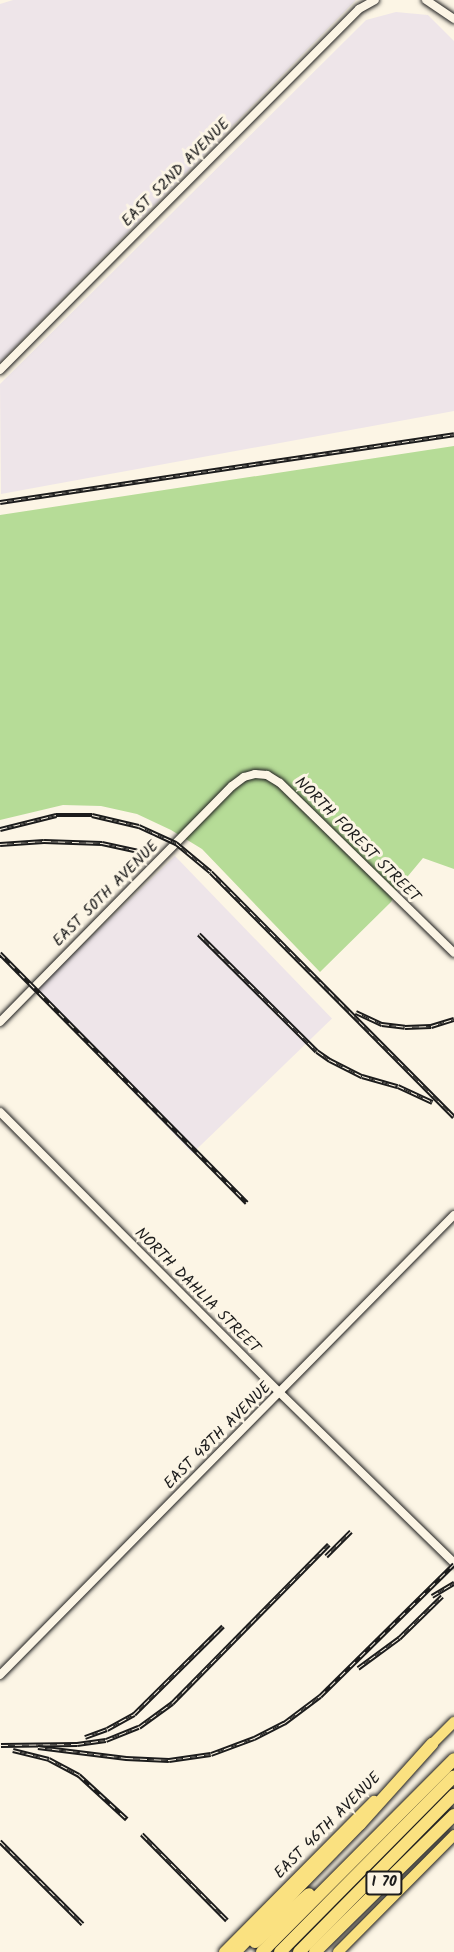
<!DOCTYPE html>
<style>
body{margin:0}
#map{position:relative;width:454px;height:1952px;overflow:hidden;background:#fcf5e5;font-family:Kalam,sans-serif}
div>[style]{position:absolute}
.built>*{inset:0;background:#eee5e9;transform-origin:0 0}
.green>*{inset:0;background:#b6dc97}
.roads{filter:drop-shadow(0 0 2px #1c1c1c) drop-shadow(0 0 2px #1c1c1c)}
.minor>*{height:8px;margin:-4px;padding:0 4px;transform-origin:4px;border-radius:4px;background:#fcf5e5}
.major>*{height:10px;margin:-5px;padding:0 5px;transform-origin:5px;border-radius:5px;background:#fae180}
.highway>*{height:12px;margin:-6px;padding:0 6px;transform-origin:6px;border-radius:6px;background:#fae180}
.rail>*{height:4.5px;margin-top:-2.25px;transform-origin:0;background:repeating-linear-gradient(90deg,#fcf5e5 0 7px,#1c1c1c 0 14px);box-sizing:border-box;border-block:2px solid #1c1c1c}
span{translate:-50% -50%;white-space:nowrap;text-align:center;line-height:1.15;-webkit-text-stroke:6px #fcf5e5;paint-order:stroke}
.shield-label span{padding:2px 4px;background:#fcf5e5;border:2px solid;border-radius:4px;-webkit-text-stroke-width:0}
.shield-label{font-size:15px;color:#1c1c1c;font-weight:700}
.street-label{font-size:16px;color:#1c1c1c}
</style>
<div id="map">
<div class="built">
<i style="clip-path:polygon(13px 0,356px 0,0 362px,0 4px)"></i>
<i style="clip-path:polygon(396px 12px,428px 15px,454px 41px,454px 411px,1px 494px,0 384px,366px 20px)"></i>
<i style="left:175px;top:856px;width:226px;height:194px;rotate:46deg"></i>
</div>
<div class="green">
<i style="clip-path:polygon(454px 446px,454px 869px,423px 858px,398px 888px,391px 902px,320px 972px,202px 849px,171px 830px,137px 814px,101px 806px,63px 805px,0 820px,0 515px)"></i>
</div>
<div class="roads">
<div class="minor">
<i style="left:426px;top:0;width:34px;rotate:34deg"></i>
<i style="left:0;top:370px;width:509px;rotate:-45.16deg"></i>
<i style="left:359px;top:9px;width:18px;rotate:-29deg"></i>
<i style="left:0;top:1022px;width:331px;rotate:-45.5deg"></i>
<i style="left:232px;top:786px;width:15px;rotate:-37deg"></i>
<i style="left:244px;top:777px;width:11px;rotate:-15deg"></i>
<i style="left:255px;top:774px;width:12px;rotate:5deg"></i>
<i style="left:267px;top:775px;width:15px;rotate:32deg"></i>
<i style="left:280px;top:783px;width:243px;rotate:44.3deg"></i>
<i style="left:0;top:1112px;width:397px;rotate:45.1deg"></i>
<i style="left:280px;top:1393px;width:243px;rotate:44.3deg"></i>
<i style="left:0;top:1675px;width:646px;rotate:-45.38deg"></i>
</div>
<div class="major">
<i style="left:428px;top:1748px;width:37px;rotate:-45deg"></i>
<i style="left:224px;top:1952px;width:213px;rotate:-45.2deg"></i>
<i style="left:338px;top:1952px;width:165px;rotate:-45.2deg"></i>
</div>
<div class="highway">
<i style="left:255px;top:1942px;width:72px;rotate:-41.6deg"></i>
<i style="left:235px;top:1952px;width:179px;rotate:-45.7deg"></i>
<i style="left:360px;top:1824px;width:108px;rotate:-48deg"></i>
<i style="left:262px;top:1952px;width:272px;rotate:-45.1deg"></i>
<i style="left:280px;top:1952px;width:247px;rotate:-45.3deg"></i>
<i style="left:299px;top:1952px;width:221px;rotate:-45.4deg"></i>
<i style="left:315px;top:1952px;width:195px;rotate:-44.6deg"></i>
</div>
</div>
<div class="rail">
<i style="left:0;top:502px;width:459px;rotate:-8.5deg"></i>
<i style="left:0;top:829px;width:58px;rotate:-14deg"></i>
<i style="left:56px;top:815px;width:36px"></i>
<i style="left:92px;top:815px;width:48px;rotate:13.2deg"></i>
<i style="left:139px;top:826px;width:41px;rotate:24.7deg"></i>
<i style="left:176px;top:843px;width:45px;rotate:39.6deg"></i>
<i style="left:211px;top:872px;width:345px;rotate:45.2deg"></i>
<i style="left:0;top:844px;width:44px;rotate:-3.9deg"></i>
<i style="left:44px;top:841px;width:58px;rotate:2deg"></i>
<i style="left:102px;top:843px;width:47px;rotate:12.3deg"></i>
<i style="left:199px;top:934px;width:166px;rotate:44.8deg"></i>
<i style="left:317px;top:1051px;width:16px;rotate:35deg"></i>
<i style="left:330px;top:1060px;width:36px;rotate:27deg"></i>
<i style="left:362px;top:1076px;width:37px;rotate:16deg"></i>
<i style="left:398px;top:1086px;width:38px;rotate:25deg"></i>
<i style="left:0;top:953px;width:351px;rotate:45.3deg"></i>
<i style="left:356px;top:1012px;width:29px;rotate:25deg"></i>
<i style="left:382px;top:1024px;width:23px;rotate:7deg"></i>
<i style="left:405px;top:1027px;width:26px;rotate:-2deg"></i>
<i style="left:431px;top:1026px;width:24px;rotate:-17deg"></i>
<i style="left:326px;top:1556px;width:35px;rotate:-45deg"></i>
<i style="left:432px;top:1596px;width:26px;rotate:-31deg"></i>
<i style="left:358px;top:1668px;width:51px;rotate:-36.2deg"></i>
<i style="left:399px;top:1638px;width:60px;rotate:-44.3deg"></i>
<i style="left:85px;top:1737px;width:23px;rotate:-20deg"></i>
<i style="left:107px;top:1729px;width:31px;rotate:-29deg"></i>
<i style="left:134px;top:1714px;width:125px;rotate:-44.7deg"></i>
<i style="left:1px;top:1745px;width:76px;rotate:-0.8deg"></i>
<i style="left:77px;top:1744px;width:29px;rotate:-8deg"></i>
<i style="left:106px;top:1740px;width:35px;rotate:-22deg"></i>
<i style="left:139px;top:1727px;width:41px;rotate:-36deg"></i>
<i style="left:172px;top:1703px;width:223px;rotate:-45.4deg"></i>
<i style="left:38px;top:1747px;width:89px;rotate:7.1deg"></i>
<i style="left:126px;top:1758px;width:43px;rotate:2.7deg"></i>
<i style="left:169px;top:1760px;width:42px;rotate:-8.1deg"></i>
<i style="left:211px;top:1754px;width:46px;rotate:-20.4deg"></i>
<i style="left:254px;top:1738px;width:34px;rotate:-27deg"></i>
<i style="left:284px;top:1723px;width:45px;rotate:-36.9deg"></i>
<i style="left:320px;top:1696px;width:188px;rotate:-44.6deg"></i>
<i style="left:13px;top:1750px;width:37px;rotate:14deg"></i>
<i style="left:49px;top:1759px;width:34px;rotate:28deg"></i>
<i style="left:79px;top:1775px;width:65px;rotate:42.5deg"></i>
<i style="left:142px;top:1834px;width:121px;rotate:45.3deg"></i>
<i style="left:0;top:1841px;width:117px;rotate:45deg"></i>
</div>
<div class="shield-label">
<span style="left:384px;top:1883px">I 70</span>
</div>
<div class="street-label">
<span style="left:176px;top:173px;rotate:-45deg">EAST 52ND AVENUE</span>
<span style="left:357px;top:840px;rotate:45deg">NORTH FOREST STREET</span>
<span style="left:106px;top:894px;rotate:-45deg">EAST 50TH AVENUE</span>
<span style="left:197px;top:1291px;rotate:45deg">NORTH DAHLIA STREET</span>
<span style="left:218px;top:1436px;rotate:-45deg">EAST 48TH AVENUE</span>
<span style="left:328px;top:1826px;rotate:-45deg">EAST 46TH AVENUE</span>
</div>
</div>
